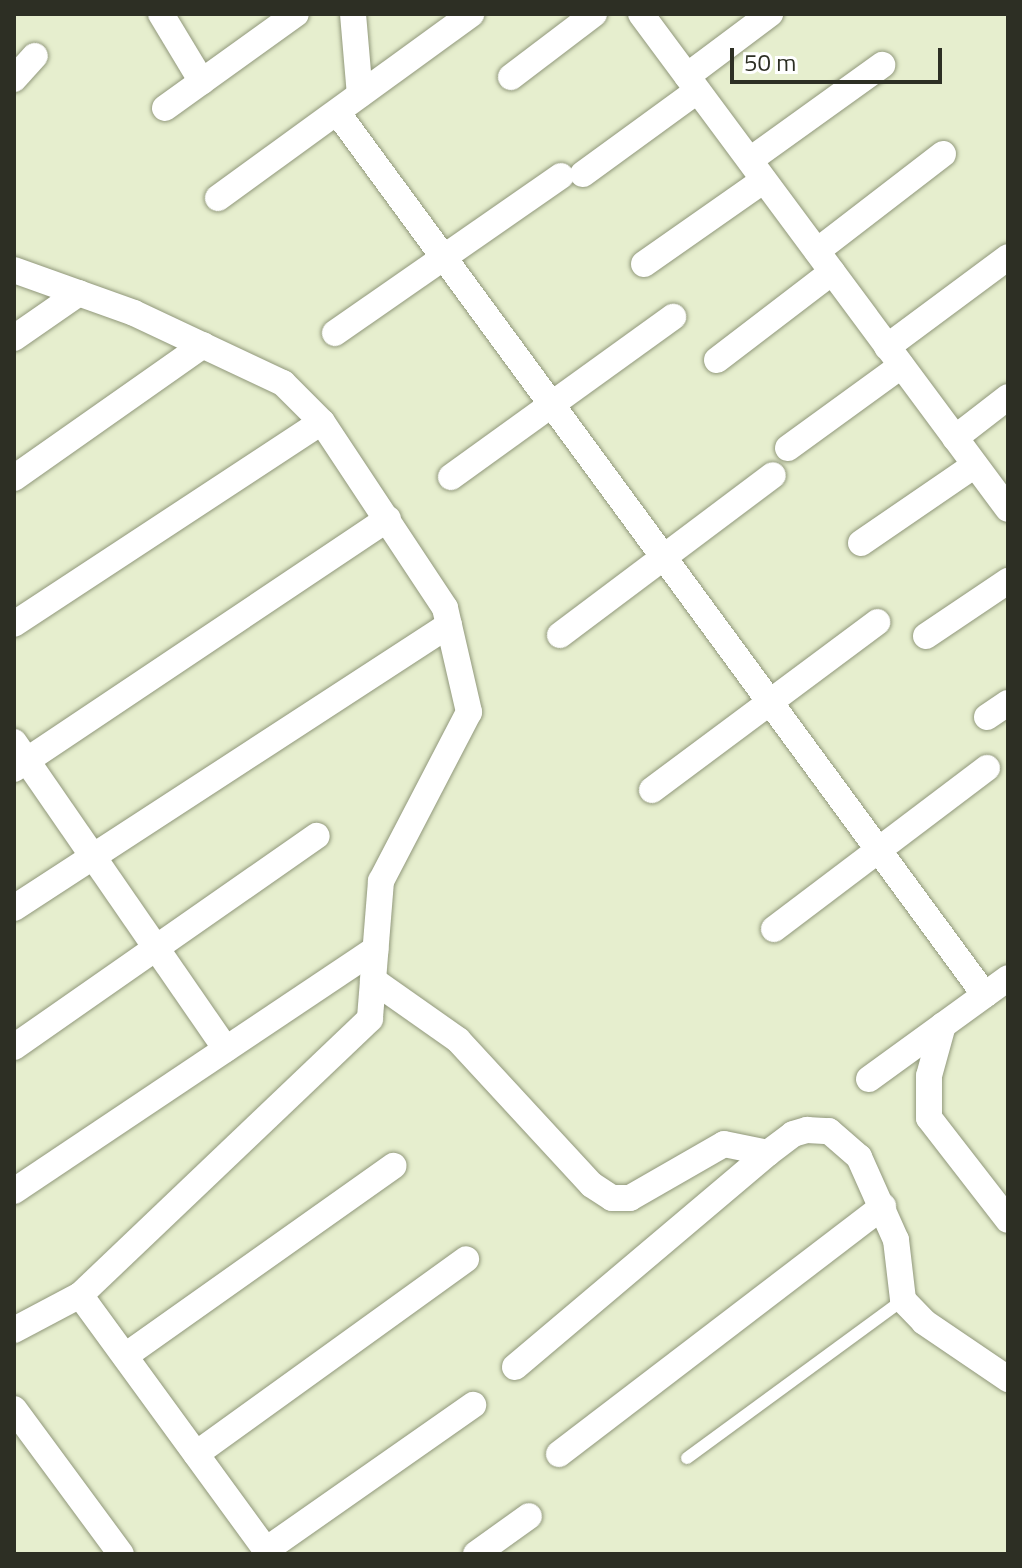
<!DOCTYPE html>
<style>
body{margin:0}
#map{position:relative;width:1022px;height:1568px;overflow:hidden;background:#e6eece;font-family:"Titillium Web",sans-serif}
div>[style]{position:absolute}
.roads{filter:drop-shadow(0 0 2px #91987b) drop-shadow(0 0 2px #91987b)}
.lane>*{height:12px;margin:-6px;padding:0 6px;transform-origin:6px;border-radius:6px;background:#fff}
.street>*{height:26px;margin:-13px;padding:0 13px;transform-origin:13px;border-radius:13px;background:#fff}
span{translate:-50% -50%;white-space:nowrap;text-align:center;line-height:1.15;-webkit-text-stroke:8px #fff;paint-order:stroke}
.frame{position:absolute;inset:0;border:16px solid #2d2f24;pointer-events:none}
.scale{position:absolute;left:730px;top:48px;width:212px;height:36px;box-sizing:border-box;border:4px solid #2d2f24;border-top:0;padding-left:10px;font-size:24px;line-height:28px;white-space:nowrap;color:#2d2f24;-webkit-text-stroke:6px #fff;paint-order:stroke}
</style>
<div id="map">
<div class="roads">
<div class="lane">
<i style="left:687px;top:1458px;width:268px;rotate:-36.2deg"></i>
</div>
<div class="street">
<i style="left:161px;top:14px;width:79px;rotate:58.9deg"></i>
<i style="left:353px;top:14px;width:81px;rotate:85.1deg"></i>
<i style="left:641px;top:14px;width:616px;rotate:53.45deg"></i>
<i style="left:687px;top:76px;width:104px;rotate:-36.8deg"></i>
<i style="left:511px;top:77px;width:104px;rotate:-37.2deg"></i>
<i style="left:14px;top:79px;width:31px;rotate:-48deg"></i>
<i style="left:165px;top:108px;width:161px;rotate:-35.7deg"></i>
<i style="left:337px;top:112px;width:1095px;rotate:53.73deg"></i>
<i style="left:750px;top:160px;width:163px;rotate:-35.7deg"></i>
<i style="left:583px;top:174px;width:141px;rotate:-36.1deg"></i>
<i style="left:218px;top:198px;width:313px;rotate:-36deg"></i>
<i style="left:817px;top:251px;width:159px;rotate:-37.6deg"></i>
<i style="left:644px;top:264px;width:146px;rotate:-35deg"></i>
<i style="left:14px;top:270px;width:127px;rotate:19.7deg"></i>
<i style="left:134px;top:313px;width:165px;rotate:25.2deg"></i>
<i style="left:283px;top:383px;width:55px;rotate:45deg"></i>
<i style="left:322px;top:422px;width:223px;rotate:56.5deg"></i>
<i style="left:445px;top:608px;width:107px;rotate:77deg"></i>
<i style="left:469px;top:712px;width:191px;rotate:117.5deg"></i>
<i style="left:381px;top:881px;width:138px;rotate:94.6deg"></i>
<i style="left:370px;top:1019px;width:400px;rotate:136.4deg"></i>
<i style="left:80px;top:1295px;width:75px;rotate:152.1deg"></i>
<i style="left:335px;top:333px;width:275px;rotate:-34.8deg"></i>
<i style="left:14px;top:338px;width:79px;rotate:-34.7deg"></i>
<i style="left:887px;top:347px;width:151px;rotate:-36.6deg"></i>
<i style="left:717px;top:360px;width:145px;rotate:-37.4deg"></i>
<i style="left:955px;top:438px;width:67px;rotate:-37.7deg"></i>
<i style="left:788px;top:448px;width:140px;rotate:-36deg"></i>
<i style="left:451px;top:477px;width:274px;rotate:-35.8deg"></i>
<i style="left:14px;top:478px;width:231px;rotate:-35.1deg"></i>
<i style="left:861px;top:543px;width:138px;rotate:-34.4deg"></i>
<i style="left:14px;top:624px;width:368px;rotate:-33.3deg"></i>
<i style="left:560px;top:635px;width:266px;rotate:-36.9deg"></i>
<i style="left:926px;top:636px;width:99px;rotate:-33.9deg"></i>
<i style="left:987px;top:717px;width:25px;rotate:-34deg"></i>
<i style="left:14px;top:742px;width:373px;rotate:55.4deg"></i>
<i style="left:14px;top:769px;width:450px;rotate:-33.8deg"></i>
<i style="left:652px;top:790px;width:281px;rotate:-36.7deg"></i>
<i style="left:14px;top:908px;width:519px;rotate:-33.05deg"></i>
<i style="left:774px;top:929px;width:267px;rotate:-37.1deg"></i>
<i style="left:373px;top:980px;width:104px;rotate:35.2deg"></i>
<i style="left:458px;top:1040px;width:197px;rotate:47.3deg"></i>
<i style="left:592px;top:1185px;width:24px;rotate:33deg"></i>
<i style="left:612px;top:1198px;width:18px"></i>
<i style="left:630px;top:1198px;width:108px;rotate:-29.9deg"></i>
<i style="left:724px;top:1144px;width:45px;rotate:11.6deg"></i>
<i style="left:943px;top:1025px;width:53px;rotate:105.4deg"></i>
<i style="left:929px;top:1076px;width:42px;rotate:90deg"></i>
<i style="left:929px;top:1118px;width:129px;rotate:52.2deg"></i>
<i style="left:14px;top:1047px;width:369px;rotate:-34.9deg"></i>
<i style="left:869px;top:1079px;width:172px;rotate:-36deg"></i>
<i style="left:14px;top:1191px;width:435px;rotate:-33.8deg"></i>
<i style="left:80px;top:1295px;width:321px;rotate:53.9deg"></i>
<i style="left:125px;top:1356px;width:329px;rotate:-35.3deg"></i>
<i style="left:515px;top:1367px;width:331px;rotate:-40.2deg"></i>
<i style="left:768px;top:1153px;width:31px;rotate:-37deg"></i>
<i style="left:793px;top:1134px;width:15px;rotate:-16deg"></i>
<i style="left:807px;top:1130px;width:22px;rotate:3deg"></i>
<i style="left:829px;top:1131px;width:40px;rotate:41deg"></i>
<i style="left:859px;top:1157px;width:91px;rotate:66deg"></i>
<i style="left:896px;top:1240px;width:60px;rotate:83.3deg"></i>
<i style="left:903px;top:1300px;width:30px;rotate:46deg"></i>
<i style="left:924px;top:1322px;width:102px;rotate:34.2deg"></i>
<i style="left:14px;top:1409px;width:180px;rotate:53.6deg"></i>
<i style="left:196px;top:1454px;width:333px;rotate:-35.8deg"></i>
<i style="left:559px;top:1454px;width:408px;rotate:-37.4deg"></i>
<i style="left:266px;top:1550px;width:253px;rotate:-35deg"></i>
<i style="left:476px;top:1554px;width:65px;rotate:-35.6deg"></i>
</div>
</div>
<div class="frame"></div>
<div class="scale">50 m</div>
</div>
